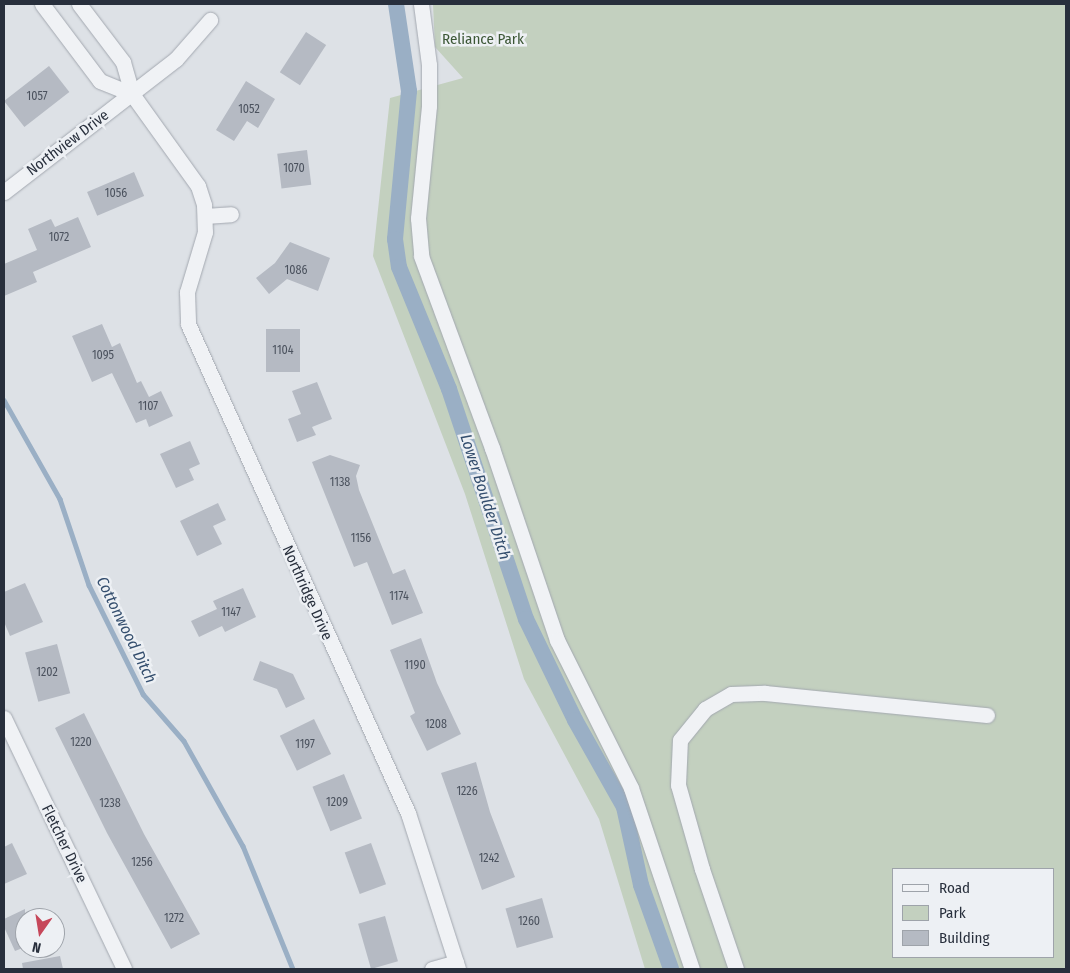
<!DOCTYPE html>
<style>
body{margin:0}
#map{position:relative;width:1070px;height:973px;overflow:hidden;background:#dde1e6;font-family:"Fira Sans Condensed",sans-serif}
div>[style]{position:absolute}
.green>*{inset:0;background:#c3d0bf}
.stream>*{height:4.5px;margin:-2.25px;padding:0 2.25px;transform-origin:2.25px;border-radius:2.25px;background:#9aafc5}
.canal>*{height:16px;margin:-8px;padding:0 8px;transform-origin:8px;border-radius:8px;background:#9aafc5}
.building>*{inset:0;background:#b5bac3;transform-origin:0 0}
.roads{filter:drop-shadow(0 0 1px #a3a8b0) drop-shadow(0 0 1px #a3a8b0)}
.minor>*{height:15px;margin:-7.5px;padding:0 7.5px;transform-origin:7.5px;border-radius:7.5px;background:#f0f2f5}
span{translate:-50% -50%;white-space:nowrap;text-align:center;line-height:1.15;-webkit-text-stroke:5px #edf0f4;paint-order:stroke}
.number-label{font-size:12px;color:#4b525e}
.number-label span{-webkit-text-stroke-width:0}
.park-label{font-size:15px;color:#3c5736}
.street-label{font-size:15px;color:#282f3c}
.water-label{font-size:16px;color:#344e6e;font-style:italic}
.frame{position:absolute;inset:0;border:5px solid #282f3c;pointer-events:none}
.legend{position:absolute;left:892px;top:868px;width:162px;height:90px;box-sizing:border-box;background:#edf0f4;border:1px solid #9ea3aa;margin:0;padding:6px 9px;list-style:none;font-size:15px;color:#282f3c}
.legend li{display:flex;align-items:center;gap:10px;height:25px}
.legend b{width:25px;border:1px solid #9ea3aa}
.north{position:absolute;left:15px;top:908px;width:50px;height:50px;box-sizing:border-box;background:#edf0f4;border:1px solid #9ea3aa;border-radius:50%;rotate:193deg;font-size:14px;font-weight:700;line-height:20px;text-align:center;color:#282f3c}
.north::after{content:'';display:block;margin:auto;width:18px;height:22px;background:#c6475a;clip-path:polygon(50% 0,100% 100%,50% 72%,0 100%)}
</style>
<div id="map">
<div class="green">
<i style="clip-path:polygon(evenodd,433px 4px,1066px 4px,1066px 969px,645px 969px,599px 819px,524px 679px,465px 494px,373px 256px,390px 98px,463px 78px,435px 47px,433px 4px,894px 869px,1054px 869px,1054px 957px,894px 957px,894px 869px)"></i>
</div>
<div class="stream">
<i style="left:4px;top:400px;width:114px;rotate:60.5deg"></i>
<i style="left:60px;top:499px;width:91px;rotate:71.4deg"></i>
<i style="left:89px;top:585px;width:122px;rotate:63.6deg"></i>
<i style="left:143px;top:694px;width:62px;rotate:48.9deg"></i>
<i style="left:184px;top:741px;width:120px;rotate:60.7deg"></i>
<i style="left:243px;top:846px;width:133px;rotate:67.9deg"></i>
</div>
<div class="canal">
<i style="left:396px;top:4px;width:88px;rotate:81.5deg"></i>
<i style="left:409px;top:91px;width:149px;rotate:95.4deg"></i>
<i style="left:395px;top:239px;width:28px;rotate:82deg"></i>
<i style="left:399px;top:267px;width:132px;rotate:67.7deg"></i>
<i style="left:449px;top:389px;width:243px;rotate:71.5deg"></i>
<i style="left:526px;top:619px;width:112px;rotate:64.1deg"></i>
<i style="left:575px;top:720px;width:100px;rotate:60.6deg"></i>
<i style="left:624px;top:807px;width:80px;rotate:77.7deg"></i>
<i style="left:641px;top:885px;width:89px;rotate:70.3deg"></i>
</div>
<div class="building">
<i style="left:306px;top:32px;width:24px;height:48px;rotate:33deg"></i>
<i style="left:49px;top:66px;width:33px;height:57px;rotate:52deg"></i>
<i style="clip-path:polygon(246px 81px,275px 99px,258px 128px,247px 121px,234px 141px,216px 130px)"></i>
<i style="left:307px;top:150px;width:35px;height:30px;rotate:83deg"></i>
<i style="left:134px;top:172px;width:26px;height:51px;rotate:67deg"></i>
<i style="clip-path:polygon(78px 217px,91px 247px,33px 272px,37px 282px,4px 296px,4px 264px,37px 250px,28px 229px,51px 219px,55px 227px)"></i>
<i style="clip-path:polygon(290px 242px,330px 258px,318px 291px,287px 279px,269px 294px,256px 278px,275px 263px)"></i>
<i style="clip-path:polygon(102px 324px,112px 347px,120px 343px,137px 383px,141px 381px,149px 397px,161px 391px,173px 416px,149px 427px,146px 419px,136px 423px,112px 373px,92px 382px,72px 336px)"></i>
<i style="left:266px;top:329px;width:34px;height:43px"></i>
<i style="clip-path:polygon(317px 382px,332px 419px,312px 427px,316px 435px,297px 442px,288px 419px,301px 414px,292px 391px)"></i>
<i style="clip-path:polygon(190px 441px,200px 464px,189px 469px,194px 480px,176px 488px,160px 454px)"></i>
<i style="clip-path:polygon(330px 455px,360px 465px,356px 476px,359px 490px,393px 574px,405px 569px,423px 613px,392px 625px,367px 562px,354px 567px,312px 462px)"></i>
<i style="clip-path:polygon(218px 503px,226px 520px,213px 526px,222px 544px,197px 556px,180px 521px)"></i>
<i style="clip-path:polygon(25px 583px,43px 622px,10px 636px,4px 622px,4px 592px)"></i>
<i style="clip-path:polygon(243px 588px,256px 617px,225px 632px,222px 626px,199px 637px,191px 621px,217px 609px,213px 601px)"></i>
<i style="clip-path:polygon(421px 638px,437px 683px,461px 734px,427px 751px,410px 716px,415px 713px,390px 650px)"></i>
<i style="left:57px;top:644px;width:51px;height:33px;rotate:75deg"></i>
<i style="clip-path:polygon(260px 661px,293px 674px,305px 699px,286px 708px,277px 689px,253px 680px)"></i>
<i style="clip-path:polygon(84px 713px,144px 834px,200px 934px,171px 949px,107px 833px,55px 728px)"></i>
<i style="left:314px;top:719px;width:39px;height:38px;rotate:64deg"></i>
<i style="clip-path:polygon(476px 762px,490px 812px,515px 877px,482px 890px,441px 773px)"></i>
<i style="left:344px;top:774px;width:48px;height:34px;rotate:68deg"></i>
<i style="clip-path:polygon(12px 843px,27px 874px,4px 884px,4px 847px)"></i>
<i style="left:371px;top:843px;width:44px;height:28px;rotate:70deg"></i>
<i style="left:542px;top:898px;width:41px;height:38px;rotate:74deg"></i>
<i style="clip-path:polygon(25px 909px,25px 947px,15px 951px,4px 927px,4px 919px)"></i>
<i style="left:385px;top:916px;width:47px;height:28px;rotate:74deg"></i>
<i style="clip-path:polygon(60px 956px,63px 969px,23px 969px,22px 963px)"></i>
</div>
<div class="roads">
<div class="minor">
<i style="left:42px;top:4px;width:96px;rotate:53deg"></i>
<i style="left:100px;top:81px;width:35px;rotate:22deg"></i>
<i style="left:79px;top:4px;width:73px;rotate:52.8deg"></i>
<i style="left:123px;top:62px;width:33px;rotate:74deg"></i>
<i style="left:132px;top:94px;width:113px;rotate:54.3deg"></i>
<i style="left:198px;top:186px;width:20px;rotate:72deg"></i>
<i style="left:204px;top:205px;width:27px;rotate:88deg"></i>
<i style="left:205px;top:232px;width:63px;rotate:106.7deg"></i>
<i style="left:187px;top:292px;width:32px;rotate:88deg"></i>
<i style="left:188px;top:324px;width:536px;rotate:65.78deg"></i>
<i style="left:408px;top:813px;width:164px;rotate:72.2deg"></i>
<i style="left:421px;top:4px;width:62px;rotate:82.5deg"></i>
<i style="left:429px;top:65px;width:41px;rotate:90deg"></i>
<i style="left:429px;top:106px;width:113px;rotate:95.6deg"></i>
<i style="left:418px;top:218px;width:38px;rotate:85deg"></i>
<i style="left:421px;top:256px;width:205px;rotate:69.7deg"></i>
<i style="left:492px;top:448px;width:203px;rotate:71.3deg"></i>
<i style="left:557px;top:640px;width:165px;rotate:63.4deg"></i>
<i style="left:631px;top:788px;width:191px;rotate:71.4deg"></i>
<i style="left:4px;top:192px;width:217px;rotate:-37.7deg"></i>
<i style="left:176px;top:59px;width:52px;rotate:-48.9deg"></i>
<i style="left:205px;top:216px;width:26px;rotate:-4deg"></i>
<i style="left:4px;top:718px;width:278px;rotate:64.4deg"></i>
<i style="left:432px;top:969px;width:25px;rotate:-16deg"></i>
<i style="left:736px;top:969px;width:106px;rotate:-108.8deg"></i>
<i style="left:702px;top:869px;width:87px;rotate:-105.9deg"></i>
<i style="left:678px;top:785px;width:45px;rotate:-87.5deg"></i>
<i style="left:680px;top:740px;width:40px;rotate:-51deg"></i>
<i style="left:705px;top:709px;width:30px;rotate:-30deg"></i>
<i style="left:731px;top:694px;width:34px;rotate:-2deg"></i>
<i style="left:765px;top:693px;width:223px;rotate:5.7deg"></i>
</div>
</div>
<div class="number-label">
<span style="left:37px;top:97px">1057</span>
<span style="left:249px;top:110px">1052</span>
<span style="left:294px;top:169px">1070</span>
<span style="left:116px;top:194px">1056</span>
<span style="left:59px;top:238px">1072</span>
<span style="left:296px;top:271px">1086</span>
<span style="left:283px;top:351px">1104</span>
<span style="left:103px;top:356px">1095</span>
<span style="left:148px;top:407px">1107</span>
<span style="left:340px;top:483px">1138</span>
<span style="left:361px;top:539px">1156</span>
<span style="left:399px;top:597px">1174</span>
<span style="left:231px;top:613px">1147</span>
<span style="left:415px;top:666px">1190</span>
<span style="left:47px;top:673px">1202</span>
<span style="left:436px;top:725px">1208</span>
<span style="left:81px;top:743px">1220</span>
<span style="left:305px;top:745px">1197</span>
<span style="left:467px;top:792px">1226</span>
<span style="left:337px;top:803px">1209</span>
<span style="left:110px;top:804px">1238</span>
<span style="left:489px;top:859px">1242</span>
<span style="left:142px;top:863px">1256</span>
<span style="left:174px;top:919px">1272</span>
<span style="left:529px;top:922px">1260</span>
</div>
<div class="park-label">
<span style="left:483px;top:40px">Reliance Park</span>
</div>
<div class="street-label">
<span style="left:68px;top:143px;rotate:-37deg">Northview Drive</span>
<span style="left:307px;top:593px;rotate:66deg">Northridge Drive</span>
<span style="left:64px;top:844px;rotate:64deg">Fletcher Drive</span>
</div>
<div class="water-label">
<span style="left:485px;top:497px;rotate:72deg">Lower Boulder Ditch</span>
<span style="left:126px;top:630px;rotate:64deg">Cottonwood Ditch</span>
</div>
<div class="frame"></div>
<ul class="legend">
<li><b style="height:6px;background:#f0f2f5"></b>Road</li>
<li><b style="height:14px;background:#c3d0bf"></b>Park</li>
<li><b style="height:14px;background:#b5bac3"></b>Building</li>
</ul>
<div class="north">N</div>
</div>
